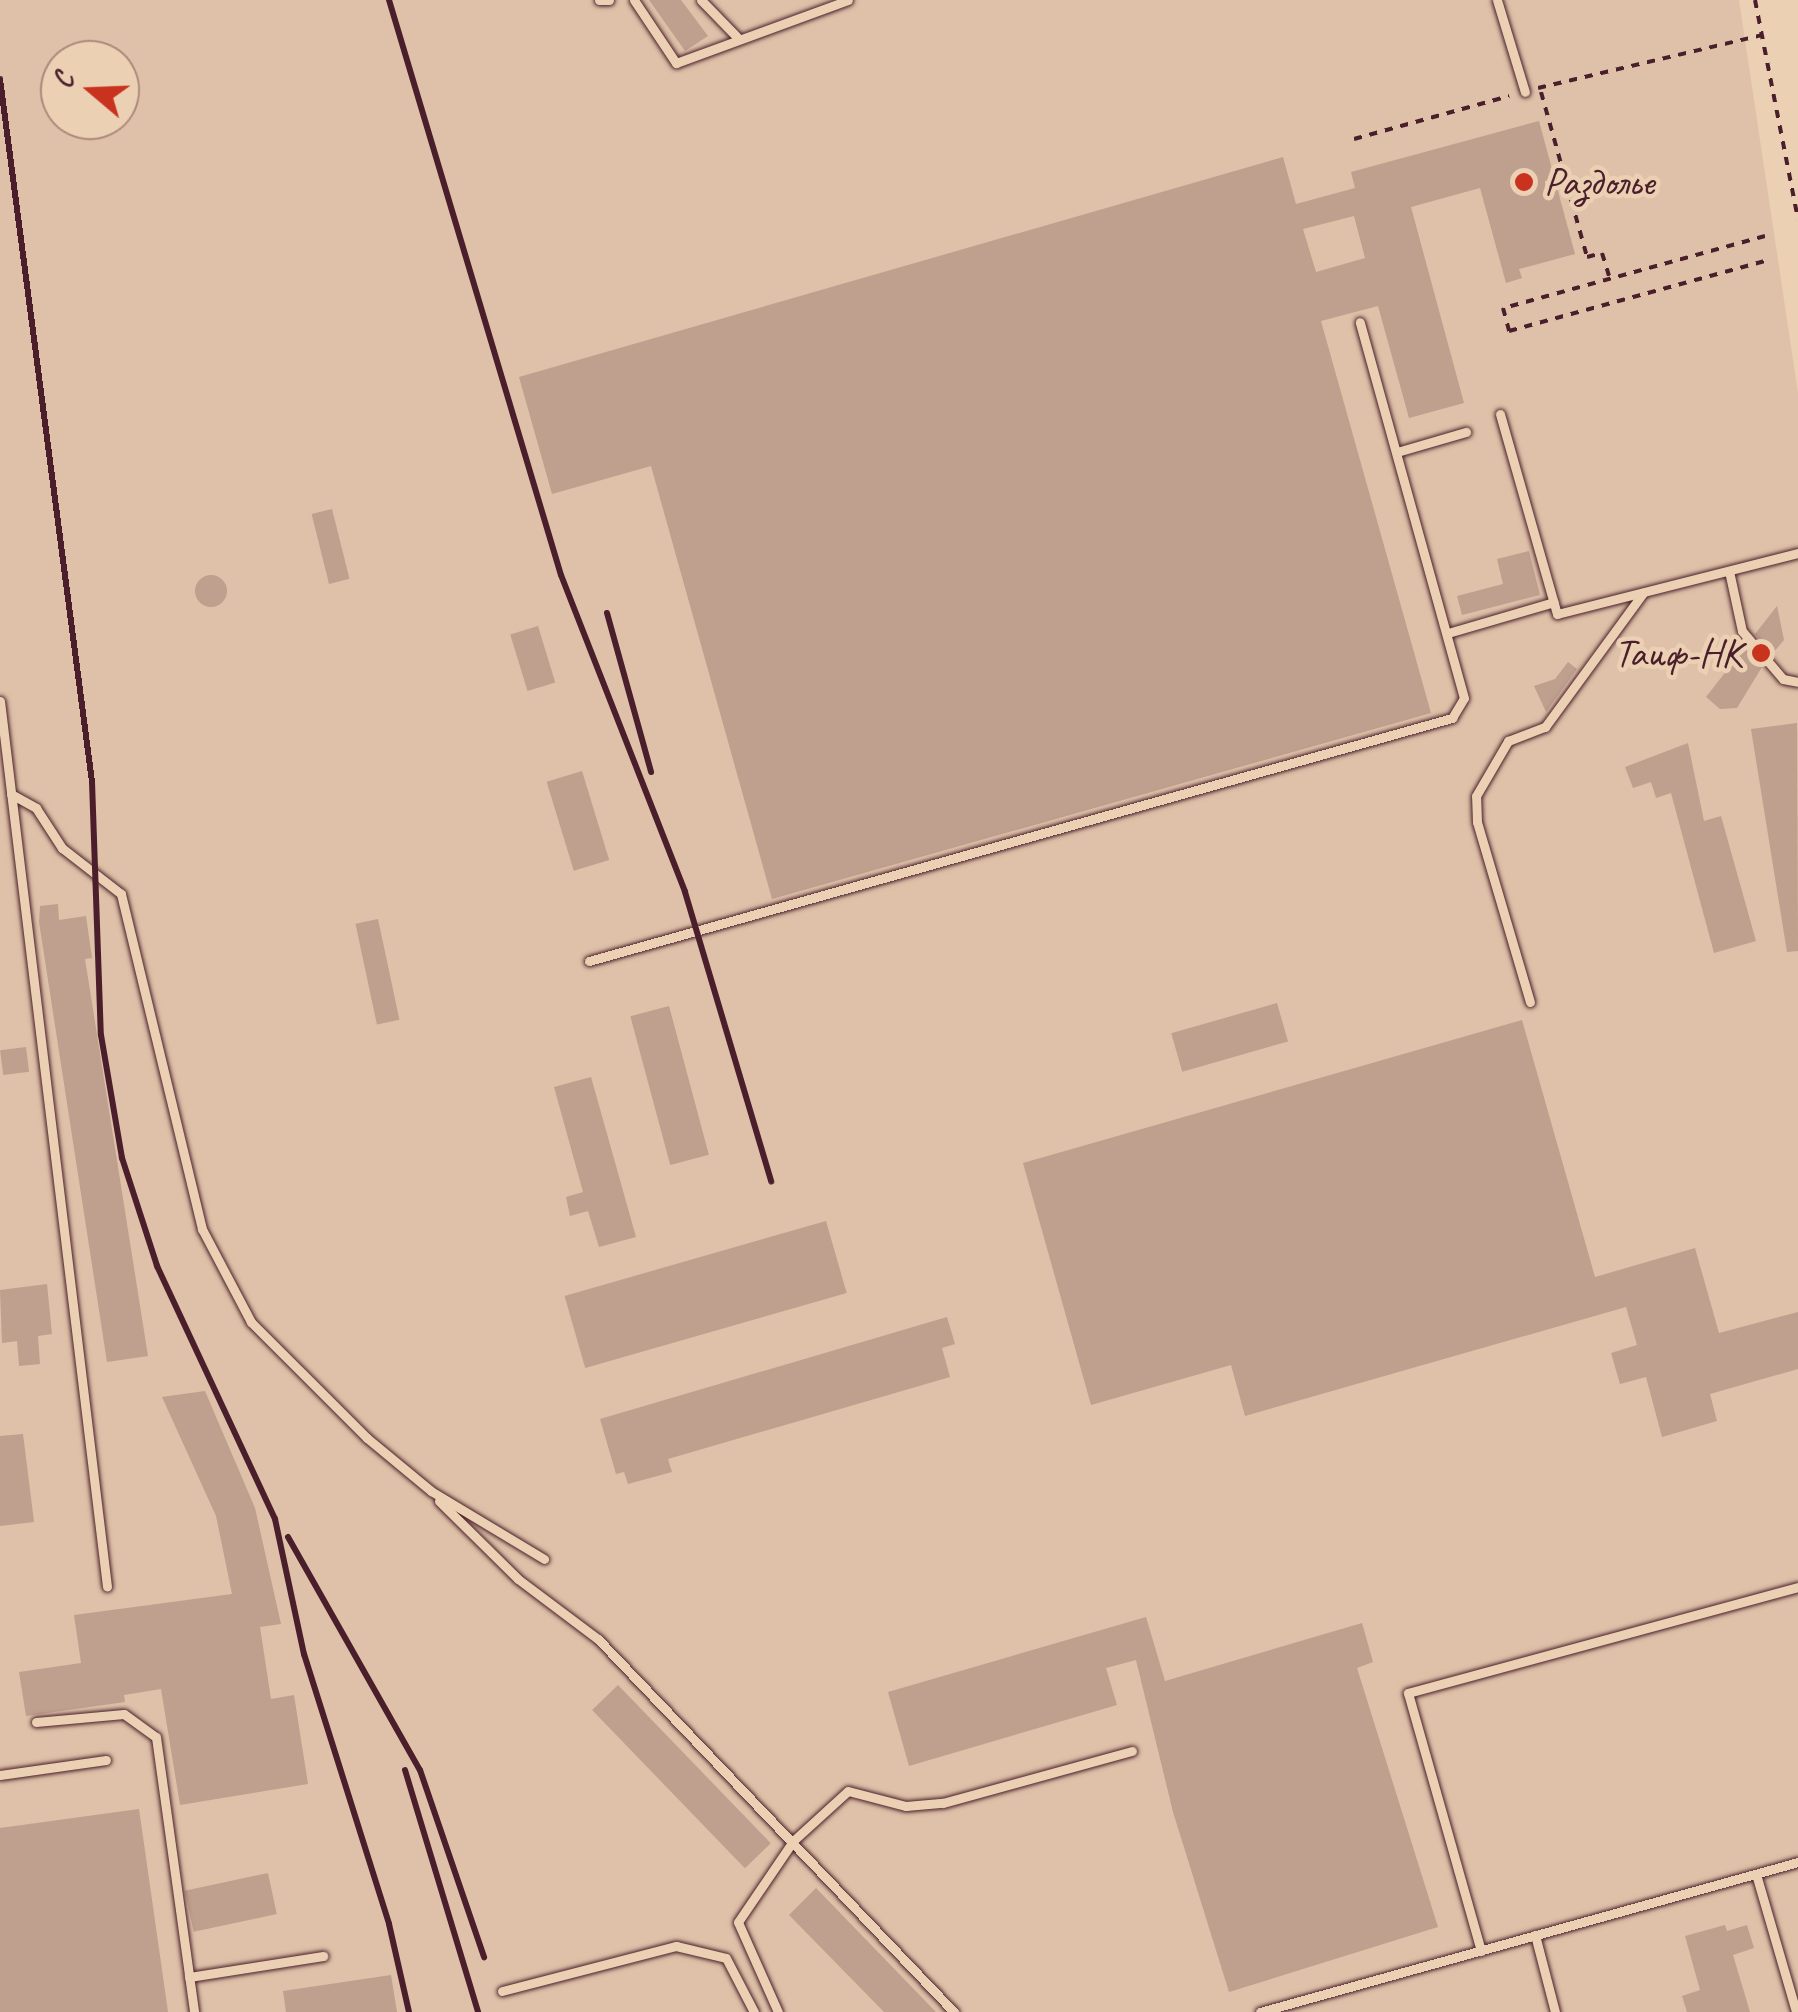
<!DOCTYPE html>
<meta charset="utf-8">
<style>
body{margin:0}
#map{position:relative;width:1798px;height:2012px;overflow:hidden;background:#ecd0b3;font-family:Caveat,sans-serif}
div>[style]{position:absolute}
.built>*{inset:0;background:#dec1a8}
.building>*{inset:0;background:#bf9f8d;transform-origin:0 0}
.round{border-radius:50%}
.path>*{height:4px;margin-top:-2px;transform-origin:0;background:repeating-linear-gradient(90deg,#4a1f2b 0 8px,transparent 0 16px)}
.roads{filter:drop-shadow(0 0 2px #4a1f2b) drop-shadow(0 0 2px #4a1f2b)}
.lane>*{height:9px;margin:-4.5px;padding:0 4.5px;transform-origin:4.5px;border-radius:4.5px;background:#ecd0b3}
.rail>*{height:6px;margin:-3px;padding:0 3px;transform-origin:3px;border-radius:3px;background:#4a1f2b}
.dots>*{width:28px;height:28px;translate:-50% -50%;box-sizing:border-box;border:5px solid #ecd0b3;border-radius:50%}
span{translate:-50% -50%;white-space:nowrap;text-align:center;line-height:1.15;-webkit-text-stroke:9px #ecd0b3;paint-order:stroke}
.poi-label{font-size:40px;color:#4a1f2b}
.left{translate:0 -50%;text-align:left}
.right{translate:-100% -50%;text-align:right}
.north{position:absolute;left:40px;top:40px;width:100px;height:100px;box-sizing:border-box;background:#ecd0b3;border:2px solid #ab897d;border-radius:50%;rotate:289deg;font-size:28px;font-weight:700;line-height:40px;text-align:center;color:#4a1f2b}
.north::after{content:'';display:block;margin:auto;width:35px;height:45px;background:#c8321e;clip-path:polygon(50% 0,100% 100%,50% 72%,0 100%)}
</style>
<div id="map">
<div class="built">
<i style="clip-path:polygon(evenodd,0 0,1739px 0,1798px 393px,1798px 2012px,0 2012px,0 0,60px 60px,120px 60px,120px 120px,60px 120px,60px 60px)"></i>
</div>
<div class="building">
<i style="clip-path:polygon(649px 0,681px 0,708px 36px,685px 51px)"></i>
<i style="clip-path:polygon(evenodd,1539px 121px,1575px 254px,1519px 269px,1522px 278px,1506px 283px,1480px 188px,1411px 207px,1464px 403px,1409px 418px,1378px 306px,1321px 321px,1431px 713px,772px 899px,651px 466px,552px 494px,519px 377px,1283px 157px,1296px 204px,1355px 188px,1351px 172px,1539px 121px,1354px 216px,1365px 258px,1316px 272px,1303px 229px,1354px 216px)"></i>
<i style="left:332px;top:509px;width:72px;height:21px;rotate:76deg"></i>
<i style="clip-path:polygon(1529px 551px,1540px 595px,1462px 615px,1457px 596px,1503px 584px,1497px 559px)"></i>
<i class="round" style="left:195px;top:575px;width:32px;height:32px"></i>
<i style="clip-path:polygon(1777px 606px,1784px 640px,1772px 654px,1755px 634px)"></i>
<i style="left:538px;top:626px;width:59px;height:29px;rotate:73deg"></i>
<i style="clip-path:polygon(1745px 647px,1762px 667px,1737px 708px,1720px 709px,1706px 697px)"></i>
<i style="clip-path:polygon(1568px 662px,1577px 669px,1546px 712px,1534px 686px,1555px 679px)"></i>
<i style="clip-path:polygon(1797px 723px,1798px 951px,1787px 952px,1751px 729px)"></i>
<i style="clip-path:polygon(1688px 743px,1704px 821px,1721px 816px,1756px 941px,1714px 953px,1671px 793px,1656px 798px,1651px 782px,1633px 788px,1625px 767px)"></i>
<i style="left:582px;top:771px;width:93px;height:37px;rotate:73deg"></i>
<i style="clip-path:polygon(58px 904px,59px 920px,86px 916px,92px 958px,85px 959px,148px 1356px,107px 1362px,39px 922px,40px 906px)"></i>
<i style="left:378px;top:919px;width:103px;height:23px;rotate:78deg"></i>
<i style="left:1277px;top:1003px;width:40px;height:110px;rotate:74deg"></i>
<i style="left:669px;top:1006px;width:154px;height:40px;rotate:75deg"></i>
<i style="clip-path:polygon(1522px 1020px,1595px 1277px,1695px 1248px,1719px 1333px,1798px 1312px,1798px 1369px,1710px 1394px,1717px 1421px,1662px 1437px,1646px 1377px,1620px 1384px,1611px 1353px,1637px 1345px,1626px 1307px,1245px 1416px,1231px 1365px,1091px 1405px,1023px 1163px)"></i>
<i style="left:26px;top:1047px;width:25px;height:26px;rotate:83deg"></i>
<i style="clip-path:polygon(591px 1077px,636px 1237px,599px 1247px,588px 1211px,570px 1216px,566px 1197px,583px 1192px,554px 1087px)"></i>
<i style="left:826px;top:1221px;width:75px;height:272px;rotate:74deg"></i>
<i style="clip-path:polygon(47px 1284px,52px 1334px,38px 1336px,40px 1364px,19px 1366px,17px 1341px,2px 1343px,0 1290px)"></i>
<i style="clip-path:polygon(947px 1317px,955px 1344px,942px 1348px,950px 1377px,668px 1459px,672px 1472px,628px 1484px,624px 1472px,616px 1474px,600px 1419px)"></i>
<i style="clip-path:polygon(205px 1391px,255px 1508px,281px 1624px,260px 1627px,271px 1699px,294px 1695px,308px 1784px,180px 1805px,161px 1689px,124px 1695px,125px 1702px,26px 1716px,19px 1672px,81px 1663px,74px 1615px,232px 1594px,216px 1516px,162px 1397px)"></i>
<i style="clip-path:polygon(23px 1434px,34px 1522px,0 1526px,0 1436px)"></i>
<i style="clip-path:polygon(1146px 1617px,1165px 1681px,1362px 1623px,1373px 1662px,1357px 1668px,1438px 1927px,1229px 1992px,1173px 1812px,1136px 1660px,1106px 1668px,1117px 1705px,909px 1766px,888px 1692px)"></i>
<i style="left:618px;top:1685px;width:220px;height:36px;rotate:46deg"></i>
<i style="clip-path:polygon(139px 1809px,168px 2012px,0 2012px,0 1828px)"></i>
<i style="left:268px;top:1873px;width:42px;height:85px;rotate:78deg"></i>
<i style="clip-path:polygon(816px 1888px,936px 2012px,884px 2012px,789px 1915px)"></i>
<i style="clip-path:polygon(1725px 1925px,1727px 1931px,1747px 1925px,1754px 1948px,1733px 1955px,1750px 2012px,1687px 2012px,1682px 1996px,1700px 1990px,1685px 1936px)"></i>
<i style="clip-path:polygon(391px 1975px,397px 2012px,286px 2012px,283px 1991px)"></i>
</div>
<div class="path">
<i style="left:1755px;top:0;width:224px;rotate:78.9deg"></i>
<i style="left:1538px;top:88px;width:230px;rotate:-13.3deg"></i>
<i style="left:1541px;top:92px;width:171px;rotate:74.4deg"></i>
<i style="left:1587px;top:257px;width:16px;rotate:-15deg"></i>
<i style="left:1602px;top:253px;width:24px;rotate:73deg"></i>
<i style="left:1354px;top:139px;width:161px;rotate:-15.5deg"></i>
<i style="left:1765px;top:236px;width:272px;rotate:164.6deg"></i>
<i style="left:1503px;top:308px;width:24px;rotate:75deg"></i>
<i style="left:1509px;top:331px;width:270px;rotate:-15.3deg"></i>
</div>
<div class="roads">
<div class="lane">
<i style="left:599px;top:0;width:10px"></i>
<i style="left:634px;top:0;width:76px;rotate:56.3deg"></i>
<i style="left:676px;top:63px;width:183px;rotate:-20.1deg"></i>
<i style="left:701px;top:0;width:53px;rotate:45.8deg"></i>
<i style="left:1497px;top:0;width:96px;rotate:73.1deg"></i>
<i style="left:1500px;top:414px;width:208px;rotate:74.1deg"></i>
<i style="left:1557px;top:614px;width:249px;rotate:-14.2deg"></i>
<i style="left:1397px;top:452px;width:72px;rotate:-16.2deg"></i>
<i style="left:1729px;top:571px;width:61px;rotate:77.8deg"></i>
<i style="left:1742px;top:631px;width:63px;rotate:49.5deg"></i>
<i style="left:1783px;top:679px;width:15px;rotate:11deg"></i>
<i style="left:1448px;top:633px;width:110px;rotate:-16.3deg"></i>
<i style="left:0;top:701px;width:892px;rotate:83.11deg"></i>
<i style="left:11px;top:794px;width:29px;rotate:29deg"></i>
<i style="left:36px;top:808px;width:48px;rotate:57deg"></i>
<i style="left:62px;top:848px;width:75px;rotate:37.9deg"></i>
<i style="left:121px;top:894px;width:345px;rotate:76.4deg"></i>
<i style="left:202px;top:1229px;width:105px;rotate:62.2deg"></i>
<i style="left:251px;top:1322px;width:164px;rotate:45deg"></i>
<i style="left:367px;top:1438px;width:83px;rotate:39.6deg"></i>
<i style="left:431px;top:1491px;width:132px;rotate:31deg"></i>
<i style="left:589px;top:961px;width:897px;rotate:-15.73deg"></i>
<i style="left:1452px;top:718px;width:23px;rotate:-59deg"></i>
<i style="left:1464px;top:698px;width:390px;rotate:-105.5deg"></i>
<i style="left:1530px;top:1002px;width:188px;rotate:-106.4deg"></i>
<i style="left:1477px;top:822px;width:26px;rotate:-92deg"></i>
<i style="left:1476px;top:796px;width:64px;rotate:-59.8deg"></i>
<i style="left:1508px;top:741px;width:40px;rotate:-21deg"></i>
<i style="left:1545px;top:727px;width:166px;rotate:-53.8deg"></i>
<i style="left:439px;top:1501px;width:111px;rotate:44.6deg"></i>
<i style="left:518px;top:1579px;width:100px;rotate:36.9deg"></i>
<i style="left:598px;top:1639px;width:516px;rotate:46.34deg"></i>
<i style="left:36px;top:1722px;width:88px;rotate:-5.2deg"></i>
<i style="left:124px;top:1714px;width:39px;rotate:36deg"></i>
<i style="left:156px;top:1737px;width:278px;rotate:82.1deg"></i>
<i style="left:0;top:1775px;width:107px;rotate:-8.1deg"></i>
<i style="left:1756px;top:1874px;width:144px;rotate:73.8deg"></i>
<i style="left:1535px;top:1935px;width:80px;rotate:75.4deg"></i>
<i style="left:1481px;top:1951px;width:268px;rotate:-105.8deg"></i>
<i style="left:1408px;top:1693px;width:404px;rotate:-15.2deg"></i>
<i style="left:189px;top:1977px;width:136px;rotate:-8.9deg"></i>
<i style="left:502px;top:1991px;width:180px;rotate:-14.5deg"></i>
<i style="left:676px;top:1946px;width:51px;rotate:13.5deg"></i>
<i style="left:726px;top:1958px;width:61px;rotate:62.6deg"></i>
<i style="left:778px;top:2012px;width:98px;rotate:-114deg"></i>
<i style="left:738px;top:1922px;width:98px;rotate:-55.8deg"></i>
<i style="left:793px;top:1841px;width:74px;rotate:-42.3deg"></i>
<i style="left:848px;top:1791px;width:60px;rotate:14.5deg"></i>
<i style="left:906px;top:1806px;width:37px;rotate:-5deg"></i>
<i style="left:943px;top:1803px;width:196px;rotate:-15.4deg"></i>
<i style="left:1260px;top:2012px;width:559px;rotate:-15.58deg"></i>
</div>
</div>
<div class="rail">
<i style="left:389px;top:0;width:600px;rotate:73.35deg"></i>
<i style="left:561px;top:575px;width:340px;rotate:68.6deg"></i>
<i style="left:685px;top:892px;width:302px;rotate:73.4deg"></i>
<i style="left:0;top:79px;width:709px;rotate:82.54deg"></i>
<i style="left:92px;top:782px;width:253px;rotate:88deg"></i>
<i style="left:101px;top:1035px;width:125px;rotate:80.3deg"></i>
<i style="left:122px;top:1158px;width:114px;rotate:72deg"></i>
<i style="left:157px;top:1266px;width:279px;rotate:65deg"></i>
<i style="left:275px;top:1519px;width:138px;rotate:77.9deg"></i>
<i style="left:304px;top:1654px;width:283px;rotate:72.5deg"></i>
<i style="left:389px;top:1924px;width:90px;rotate:77.2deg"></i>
<i style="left:607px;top:613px;width:165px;rotate:74.5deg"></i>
<i style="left:288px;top:1537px;width:268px;rotate:60.5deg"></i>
<i style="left:420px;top:1770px;width:198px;rotate:71.1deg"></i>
<i style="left:405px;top:1770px;width:253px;rotate:73.2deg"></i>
</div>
<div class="dots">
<i style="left:1524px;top:182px;background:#c8321e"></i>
<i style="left:1761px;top:653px;background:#c8321e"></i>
</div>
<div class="poi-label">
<span class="left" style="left:1544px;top:182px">Раздолье</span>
<span class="right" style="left:1741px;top:653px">Таиф-НК</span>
</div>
<div class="north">С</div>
</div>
